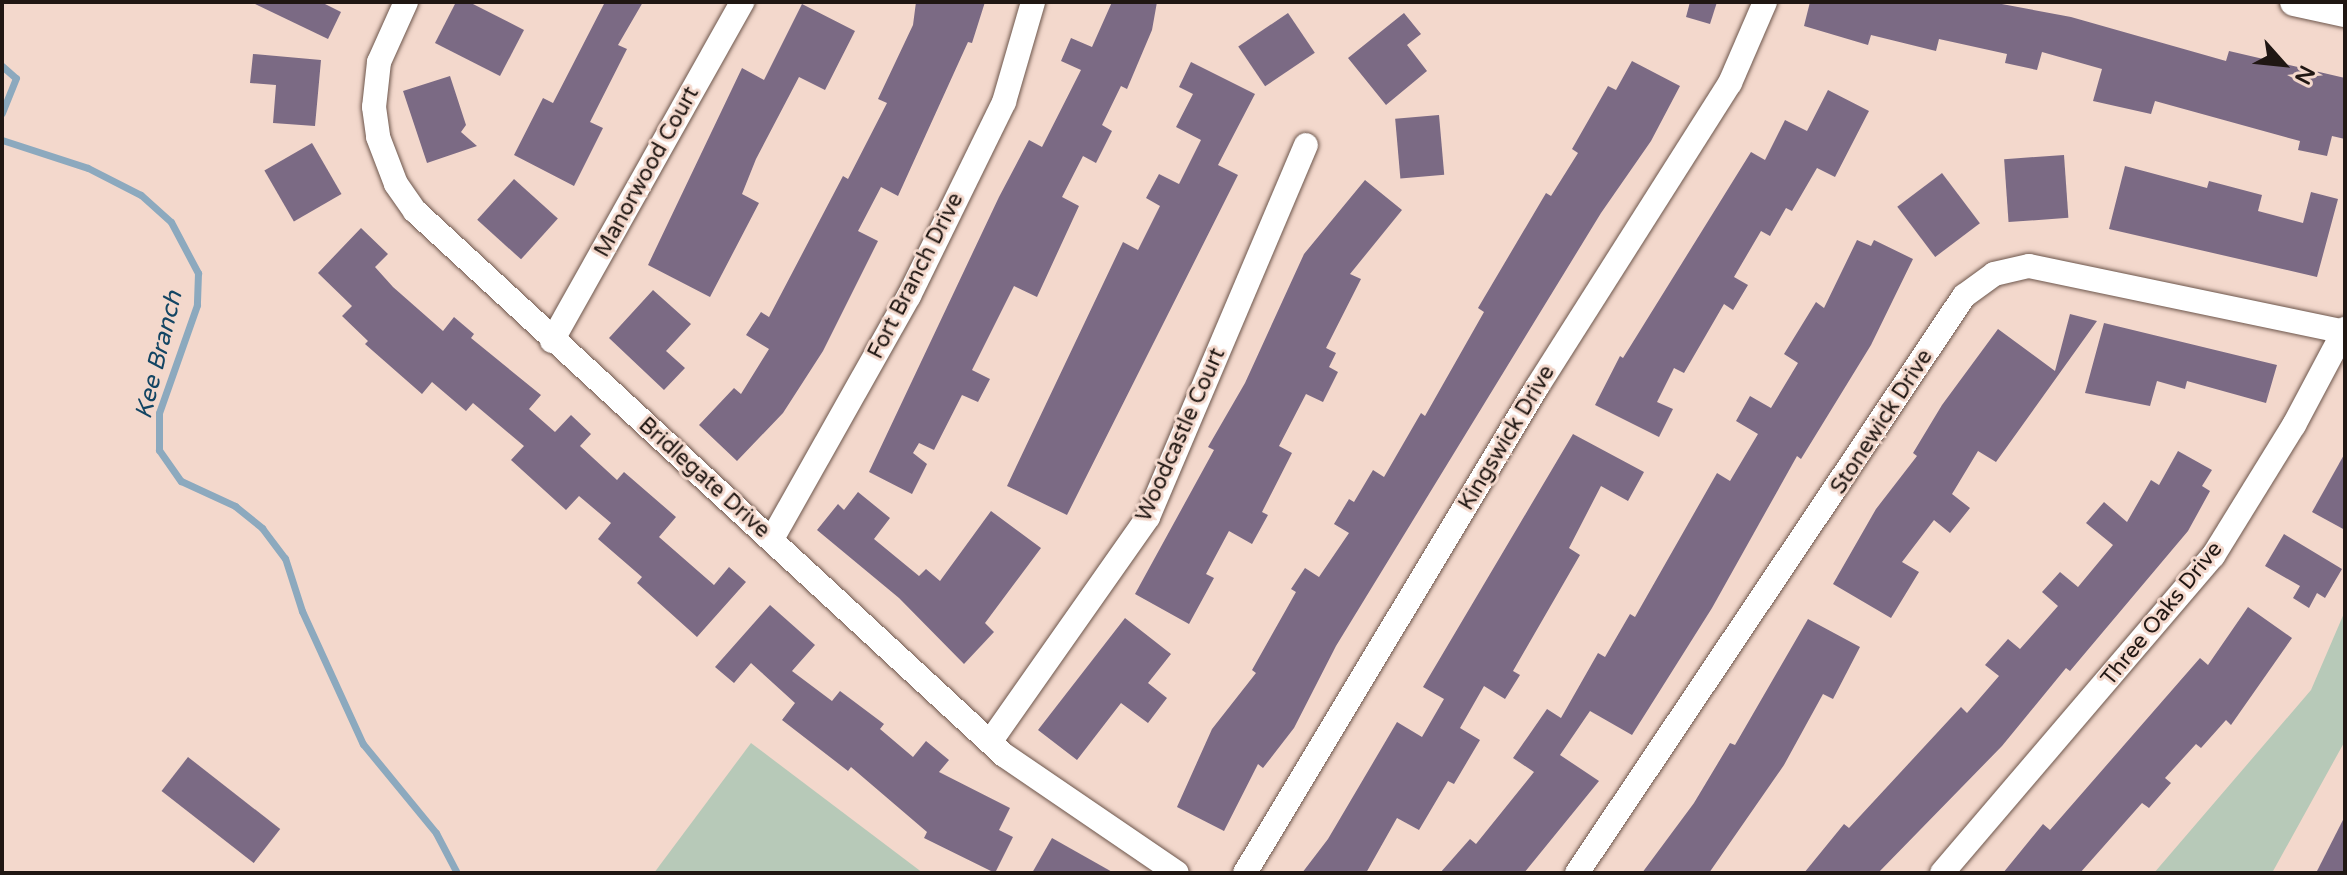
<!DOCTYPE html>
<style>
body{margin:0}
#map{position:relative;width:2347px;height:875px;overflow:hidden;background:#f3d8cc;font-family:"Varela Round",sans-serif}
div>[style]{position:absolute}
.green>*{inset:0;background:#b7c9b8}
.stream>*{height:7px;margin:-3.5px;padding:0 3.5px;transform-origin:3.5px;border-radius:3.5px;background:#8ca9be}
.building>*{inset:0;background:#7b6a84;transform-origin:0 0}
.roads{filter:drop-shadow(0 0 2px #6d564c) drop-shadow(0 0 2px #6d564c)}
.minor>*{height:24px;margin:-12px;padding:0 12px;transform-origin:12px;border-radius:12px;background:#fff}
.tertiary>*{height:28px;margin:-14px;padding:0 14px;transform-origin:14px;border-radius:14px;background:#fff}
span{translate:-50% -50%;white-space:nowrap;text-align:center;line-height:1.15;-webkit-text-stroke:6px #f3d8cc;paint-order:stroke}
.street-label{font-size:22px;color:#201713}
.water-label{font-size:24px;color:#134563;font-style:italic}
.frame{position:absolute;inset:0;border:4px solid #201713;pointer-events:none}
.north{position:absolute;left:2243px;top:24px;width:80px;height:80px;-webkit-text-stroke:6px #f3d8cc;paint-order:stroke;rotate:117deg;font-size:22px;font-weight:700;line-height:32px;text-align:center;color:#201713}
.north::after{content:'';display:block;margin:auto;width:28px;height:36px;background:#201713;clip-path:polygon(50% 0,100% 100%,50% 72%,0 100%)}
</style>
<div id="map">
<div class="green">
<i style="clip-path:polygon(2345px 611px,2345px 741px,2272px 873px,2154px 873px,2311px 690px)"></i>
<i style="clip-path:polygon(751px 743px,923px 873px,654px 873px)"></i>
</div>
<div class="stream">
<i style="left:2px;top:66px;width:18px;rotate:41deg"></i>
<i style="left:16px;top:78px;width:38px;rotate:112deg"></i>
<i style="left:2px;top:140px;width:90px;rotate:18deg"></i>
<i style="left:88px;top:168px;width:59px;rotate:27deg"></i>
<i style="left:141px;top:195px;width:40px;rotate:42deg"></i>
<i style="left:171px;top:222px;width:58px;rotate:62.1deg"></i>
<i style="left:198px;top:273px;width:32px;rotate:92deg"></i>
<i style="left:197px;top:305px;width:114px;rotate:109.4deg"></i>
<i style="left:159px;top:413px;width:37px;rotate:90deg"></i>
<i style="left:159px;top:450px;width:38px;rotate:55deg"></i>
<i style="left:181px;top:481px;width:60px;rotate:24.8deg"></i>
<i style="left:235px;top:506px;width:35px;rotate:39deg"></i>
<i style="left:262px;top:528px;width:38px;rotate:53deg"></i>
<i style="left:285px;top:558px;width:56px;rotate:72.2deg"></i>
<i style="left:302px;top:611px;width:146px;rotate:65.4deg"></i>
<i style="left:363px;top:744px;width:115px;rotate:50.6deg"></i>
<i style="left:436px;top:833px;width:45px;rotate:62.3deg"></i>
</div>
<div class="building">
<i style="clip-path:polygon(251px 2px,321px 2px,341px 12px,328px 39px)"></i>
<i style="clip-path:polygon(456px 2px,469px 2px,524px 30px,500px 76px,435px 43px)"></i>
<i style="clip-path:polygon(605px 2px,643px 2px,618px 45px,627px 49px,590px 122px,603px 128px,574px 186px,514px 155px,543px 98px,553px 103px)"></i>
<i style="clip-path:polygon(916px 2px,985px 2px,972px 43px,968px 42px,898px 196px,881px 187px,858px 231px,878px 241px,823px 351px,783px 413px,737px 461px,699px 425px,734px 388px,741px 394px,769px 349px,746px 335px,761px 312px,769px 317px,843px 176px,848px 179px,887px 103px,878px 99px,913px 25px)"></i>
<i style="clip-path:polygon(1112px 2px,1157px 2px,1152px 30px,1127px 89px,1121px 86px,1102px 125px,1112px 131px,1096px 163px,1083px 156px,1062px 197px,1079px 206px,1037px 297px,1014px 286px,972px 370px,990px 379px,978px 402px,962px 395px,934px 450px,919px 443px,913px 453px,927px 464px,912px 494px,869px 472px,999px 197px,1029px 140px,1042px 147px,1081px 70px,1061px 61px,1071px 38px,1092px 47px)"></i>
<i style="clip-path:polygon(1690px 2px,1717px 2px,1710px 24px,1686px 17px)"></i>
<i style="clip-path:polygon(1810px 2px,1991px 2px,2071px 17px,2226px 61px,2229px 51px,2345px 78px,2345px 139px,2332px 136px,2327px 156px,2298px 150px,2300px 141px,2155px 101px,2151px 114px,2093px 101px,2102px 69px,2042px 52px,2037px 70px,2005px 63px,2007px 54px,1939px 39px,1936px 51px,1871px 35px,1868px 45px,1804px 26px)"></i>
<i style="clip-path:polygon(802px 4px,855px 31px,825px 90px,799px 77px,756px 159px,742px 194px,759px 203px,710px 297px,648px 265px,742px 68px,764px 80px)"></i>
<i style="left:1288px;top:13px;width:48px;height:60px;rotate:56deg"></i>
<i style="clip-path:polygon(1404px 13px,1421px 34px,1407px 45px,1427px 71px,1386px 105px,1348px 58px)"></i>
<i style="clip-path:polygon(253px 54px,321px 60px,315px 126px,273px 123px,276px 85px,250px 83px)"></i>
<i style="clip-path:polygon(1632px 61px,1680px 86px,1651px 141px,1601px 213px,1336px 646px,1294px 728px,1263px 768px,1258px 764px,1224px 831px,1177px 807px,1212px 729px,1256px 673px,1252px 670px,1296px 592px,1291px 589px,1305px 568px,1319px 577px,1349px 533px,1334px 524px,1349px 499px,1354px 502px,1373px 470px,1384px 477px,1421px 413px,1425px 416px,1484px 312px,1478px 308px,1546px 193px,1551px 196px,1578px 153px,1572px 149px,1608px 86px,1616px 90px)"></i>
<i style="clip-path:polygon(1191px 62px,1255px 94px,1218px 165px,1238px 175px,1067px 515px,1007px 486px,1123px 242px,1138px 250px,1160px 206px,1146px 198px,1159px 174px,1179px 184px,1201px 140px,1176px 127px,1193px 94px,1179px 87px)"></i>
<i style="clip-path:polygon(450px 76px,466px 125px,461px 132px,477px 146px,427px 163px,403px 91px)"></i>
<i style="clip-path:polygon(1828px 90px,1869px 111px,1835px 177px,1817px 168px,1792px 211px,1786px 208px,1770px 236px,1761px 231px,1734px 277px,1748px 285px,1733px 310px,1724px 304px,1684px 373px,1674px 368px,1657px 402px,1673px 409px,1659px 437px,1595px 405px,1620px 356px,1623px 358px,1751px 152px,1765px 160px,1785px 120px,1807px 131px)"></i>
<i style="left:1439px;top:115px;width:60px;height:44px;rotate:85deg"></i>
<i style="left:312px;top:143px;width:59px;height:55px;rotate:60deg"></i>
<i style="left:2064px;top:155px;width:63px;height:60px;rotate:86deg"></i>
<i style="clip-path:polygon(2125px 166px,2207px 188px,2209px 181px,2262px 195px,2258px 211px,2303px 223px,2311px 192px,2338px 199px,2317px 277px,2109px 229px)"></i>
<i style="left:1942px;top:173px;width:63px;height:56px;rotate:53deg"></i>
<i style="left:514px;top:179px;width:59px;height:55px;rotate:42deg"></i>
<i style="clip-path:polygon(1365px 180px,1402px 210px,1350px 274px,1361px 279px,1326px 348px,1336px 353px,1329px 367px,1338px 372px,1323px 402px,1306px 394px,1279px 446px,1292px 453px,1262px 512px,1268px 515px,1252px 544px,1229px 531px,1206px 574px,1214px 578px,1189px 624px,1135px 594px,1214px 450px,1208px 447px,1245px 383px,1304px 254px)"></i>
<i style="clip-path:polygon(361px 228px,388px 254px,375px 267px,393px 287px,443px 331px,454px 317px,474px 334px,471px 338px,541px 395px,529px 409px,555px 432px,571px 415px,591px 434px,580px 446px,617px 480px,624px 472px,676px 517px,659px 537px,714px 585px,729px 567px,746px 582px,697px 637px,637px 583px,642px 577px,598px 539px,611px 523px,579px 496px,566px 510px,511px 460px,524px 446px,473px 403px,466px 411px,432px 382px,422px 394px,365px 344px,368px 341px,342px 316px,352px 306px,318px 273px)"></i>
<i style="clip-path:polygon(1857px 240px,1871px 246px,1874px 240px,1913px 259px,1871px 345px,1801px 459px,1797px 456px,1712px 608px,1632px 735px,1590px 711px,1560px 755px,1599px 781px,1524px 873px,1440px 873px,1470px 839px,1476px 844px,1534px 772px,1513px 758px,1547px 709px,1561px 718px,1598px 653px,1605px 657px,1630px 614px,1635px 617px,1717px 473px,1730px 481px,1758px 434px,1736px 421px,1750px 396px,1771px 408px,1798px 363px,1784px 354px,1816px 302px,1824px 308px)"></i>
<i style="clip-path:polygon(653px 290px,691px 324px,666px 351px,685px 368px,664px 390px,609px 338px)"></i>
<i style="clip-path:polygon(2070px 314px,2097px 321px,1996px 462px,1978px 451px,1952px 494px,1970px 508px,1950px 533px,1934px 520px,1902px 562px,1919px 572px,1891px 618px,1833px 584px,1876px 509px,1917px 456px,1913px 453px,1942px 405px,1998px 329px,2055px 371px)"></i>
<i style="clip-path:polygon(2104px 323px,2277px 365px,2266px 403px,2187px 381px,2185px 389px,2157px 381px,2150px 406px,2085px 393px)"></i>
<i style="clip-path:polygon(1573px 434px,1644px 472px,1628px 501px,1601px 486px,1569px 548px,1580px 555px,1513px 671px,1520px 675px,1505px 699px,1484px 686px,1460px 728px,1480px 740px,1454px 784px,1448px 781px,1419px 830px,1397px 818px,1366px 873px,1302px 873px,1328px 839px,1397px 722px,1422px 737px,1444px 699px,1423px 687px)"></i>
<i style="clip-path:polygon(2178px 451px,2212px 470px,2202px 486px,2210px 491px,2188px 531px,2070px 671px,2066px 668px,2002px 746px,1878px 873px,1804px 873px,1844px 824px,1849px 828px,1961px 707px,1967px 713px,1999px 676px,1985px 665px,2008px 639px,2020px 649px,2058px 606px,2042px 592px,2060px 572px,2078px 587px,2113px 545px,2086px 523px,2104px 502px,2127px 522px,2151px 480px,2159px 485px)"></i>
<i style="clip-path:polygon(2345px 453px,2345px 530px,2312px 512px)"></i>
<i style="clip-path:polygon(858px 492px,890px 518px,874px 539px,919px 576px,926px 569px,940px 581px,991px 511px,1041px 548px,985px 623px,994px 632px,964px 664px,899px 598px,817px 530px,838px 504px,844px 510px)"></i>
<i style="clip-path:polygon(2284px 534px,2342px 569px,2325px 598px,2317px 593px,2309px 608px,2293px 598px,2300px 586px,2265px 566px)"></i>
<i style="clip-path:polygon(770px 605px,815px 645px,792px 671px,832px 701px,840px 691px,884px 724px,880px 729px,913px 757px,926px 741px,949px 760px,939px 772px,1010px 808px,999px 830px,1013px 837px,995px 873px,924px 838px,927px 832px,851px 767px,848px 771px,782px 720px,795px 703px,751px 663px,734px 683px,715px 667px)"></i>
<i style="clip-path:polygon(2248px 607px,2292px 638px,2231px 725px,2226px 720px,2201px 748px,2196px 744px,2165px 778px,2171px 783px,2149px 808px,2142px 803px,2080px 873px,2003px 873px,2043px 824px,2050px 830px,2200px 658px,2208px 665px)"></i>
<i style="clip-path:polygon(1125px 618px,1171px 654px,1148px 683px,1167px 698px,1148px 723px,1121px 703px,1077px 760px,1038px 730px)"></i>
<i style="clip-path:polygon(1808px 619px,1860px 647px,1833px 699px,1823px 694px,1784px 765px,1709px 873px,1642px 873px,1694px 803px,1730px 743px,1735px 745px)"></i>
<i style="left:188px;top:757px;width:117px;height:43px;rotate:38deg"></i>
<i style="clip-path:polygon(2345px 816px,2345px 873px,2316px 873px)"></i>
<i style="clip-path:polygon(1052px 838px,1114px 873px,1032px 873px)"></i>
</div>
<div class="roads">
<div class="minor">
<i style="left:406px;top:2px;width:66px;rotate:114.2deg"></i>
<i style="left:379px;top:62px;width:45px;rotate:96.3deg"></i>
<i style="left:374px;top:107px;width:30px;rotate:82deg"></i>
<i style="left:378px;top:137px;width:50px;rotate:69deg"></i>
<i style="left:396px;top:184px;width:33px;rotate:55deg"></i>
<i style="left:415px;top:211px;width:802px;rotate:42.73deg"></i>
<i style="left:1004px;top:755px;width:209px;rotate:34.3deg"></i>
<i style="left:552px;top:341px;width:389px;rotate:-60.7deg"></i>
<i style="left:772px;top:539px;width:279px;rotate:-60.6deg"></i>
<i style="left:909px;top:296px;width:216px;rotate:-63.9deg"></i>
<i style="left:1004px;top:102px;width:104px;rotate:-73.8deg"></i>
<i style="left:990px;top:742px;width:275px;rotate:-54.9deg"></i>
<i style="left:1148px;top:517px;width:404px;rotate:-67deg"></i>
<i style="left:1245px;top:873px;width:567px;rotate:-59deg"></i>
<i style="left:1537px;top:387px;width:360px;rotate:-57.6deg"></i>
<i style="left:1730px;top:83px;width:88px;rotate:-66.6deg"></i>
<i style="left:1577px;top:873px;width:695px;rotate:-56.15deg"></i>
<i style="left:1964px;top:296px;width:37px;rotate:-36deg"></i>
<i style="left:1994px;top:274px;width:36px;rotate:-13deg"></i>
<i style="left:2029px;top:266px;width:322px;rotate:11.8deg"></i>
<i style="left:1942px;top:873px;width:417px;rotate:-49.5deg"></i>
<i style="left:2213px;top:556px;width:154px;rotate:-58.3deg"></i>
<i style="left:2294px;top:425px;width:109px;rotate:-62deg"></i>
</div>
<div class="tertiary">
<i style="left:2294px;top:2px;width:52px;rotate:12.2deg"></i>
</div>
</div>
<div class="street-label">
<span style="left:647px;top:172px;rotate:-61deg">Manorwood Court</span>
<span style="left:916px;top:276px;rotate:-63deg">Fort Branch Drive</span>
<span style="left:1882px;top:422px;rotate:-57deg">Stonewick Drive</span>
<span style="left:1181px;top:435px;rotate:-66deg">Woodcastle Court</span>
<span style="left:1507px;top:438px;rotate:-59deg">Kingswick Drive</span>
<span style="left:704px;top:478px;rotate:42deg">Bridlegate Drive</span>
<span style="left:2162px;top:614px;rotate:-51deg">Three Oaks Drive</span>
</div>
<div class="water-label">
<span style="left:159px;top:355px;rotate:-76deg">Kee Branch</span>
</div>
<div class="frame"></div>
<div class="north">N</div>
</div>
